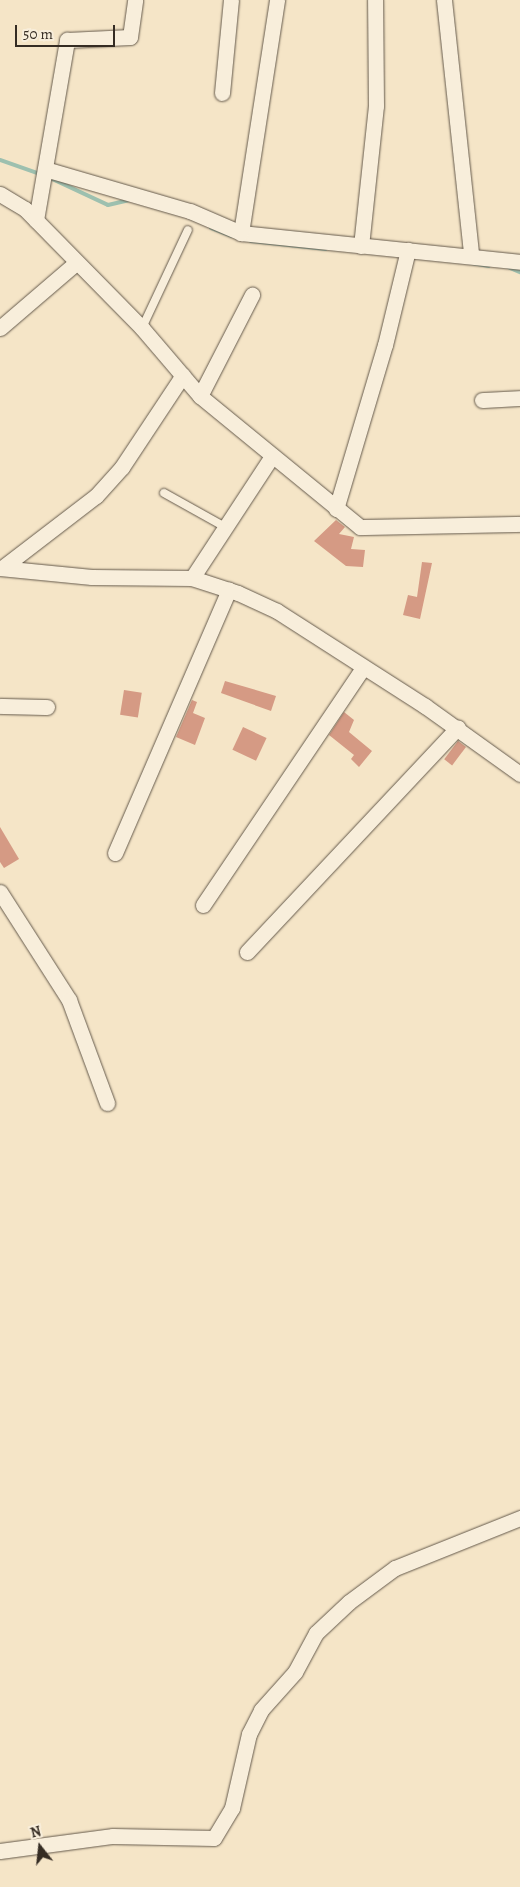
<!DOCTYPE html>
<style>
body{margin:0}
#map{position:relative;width:520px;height:1887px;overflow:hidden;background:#f5e5c7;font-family:Alegreya,serif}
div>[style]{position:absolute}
.stream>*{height:4px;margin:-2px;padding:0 2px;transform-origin:2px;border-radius:2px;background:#9dc0af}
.building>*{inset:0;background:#d59a84;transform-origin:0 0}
.roads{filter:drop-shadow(0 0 1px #655a4c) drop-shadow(0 0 1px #655a4c)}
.lane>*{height:8px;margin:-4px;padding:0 4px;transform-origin:4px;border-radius:4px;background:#f8eedb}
.street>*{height:15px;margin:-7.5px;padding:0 7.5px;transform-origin:7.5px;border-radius:7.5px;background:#f8eedb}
span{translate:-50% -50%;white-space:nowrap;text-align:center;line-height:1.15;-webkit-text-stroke:4px #f8eedb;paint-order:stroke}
.north{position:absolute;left:15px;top:1822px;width:50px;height:50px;-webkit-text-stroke:4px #f8eedb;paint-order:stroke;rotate:344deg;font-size:14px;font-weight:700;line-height:20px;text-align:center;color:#352c23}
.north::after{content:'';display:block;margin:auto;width:18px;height:22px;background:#352c23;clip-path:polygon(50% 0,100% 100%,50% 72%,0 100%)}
.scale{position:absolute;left:15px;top:25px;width:100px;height:22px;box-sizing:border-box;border:2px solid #352c23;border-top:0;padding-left:6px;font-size:15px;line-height:18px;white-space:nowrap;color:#352c23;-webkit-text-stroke:4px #f8eedb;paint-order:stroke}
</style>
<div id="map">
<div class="stream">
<i style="left:0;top:160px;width:42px;rotate:19.3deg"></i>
<i style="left:48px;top:177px;width:66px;rotate:25deg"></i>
<i style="left:108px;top:205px;width:22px;rotate:-13deg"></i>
<i style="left:211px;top:228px;width:22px;rotate:21deg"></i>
<i style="left:251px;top:241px;width:75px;rotate:6.1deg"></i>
<i style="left:472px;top:263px;width:17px;rotate:10deg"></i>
<i style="left:508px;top:267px;width:13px;rotate:23deg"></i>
</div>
<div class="building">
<i style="clip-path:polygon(336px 520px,345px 527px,339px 534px,354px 537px,351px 549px,365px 550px,363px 567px,346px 566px,314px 541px)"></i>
<i style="clip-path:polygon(422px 562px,432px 563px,420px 619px,403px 615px,408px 595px,417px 597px)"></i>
<i style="clip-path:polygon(225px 681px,276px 696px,271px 711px,221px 693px)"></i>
<i style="left:124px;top:690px;width:18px;height:25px;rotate:9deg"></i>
<i style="clip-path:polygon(192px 700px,197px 702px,193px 713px,205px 718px,195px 745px,176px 737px)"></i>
<i style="clip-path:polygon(344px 712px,354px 720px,349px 732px,372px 751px,359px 767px,351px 759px,354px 755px,329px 735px)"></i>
<i style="left:243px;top:727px;width:26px;height:25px;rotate:25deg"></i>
<i style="left:458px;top:741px;width:10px;height:23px;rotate:37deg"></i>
<i style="clip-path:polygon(0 827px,19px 859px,4px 868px,0 862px)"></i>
</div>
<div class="roads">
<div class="lane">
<i style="left:142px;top:328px;width:108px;rotate:-64.9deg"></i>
<i style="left:164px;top:493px;width:70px;rotate:29.1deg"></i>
</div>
<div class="street">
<i style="left:444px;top:0;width:255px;rotate:83.9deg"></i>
<i style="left:222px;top:93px;width:93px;rotate:-84.5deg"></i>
<i style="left:45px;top:169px;width:151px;rotate:16.2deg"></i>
<i style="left:190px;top:211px;width:56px;rotate:23.3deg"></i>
<i style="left:241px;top:233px;width:281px;rotate:5.9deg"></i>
<i style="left:0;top:194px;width:29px;rotate:31deg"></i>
<i style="left:25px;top:209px;width:167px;rotate:45.5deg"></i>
<i style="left:142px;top:328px;width:89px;rotate:49.5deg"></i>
<i style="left:200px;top:396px;width:207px;rotate:39.3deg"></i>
<i style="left:360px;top:527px;width:160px;rotate:-1.1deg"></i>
<i style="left:36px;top:220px;width:183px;rotate:-80.2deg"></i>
<i style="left:67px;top:40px;width:63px;rotate:-2.7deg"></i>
<i style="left:130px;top:37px;width:37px;rotate:-82deg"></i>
<i style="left:241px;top:233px;width:236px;rotate:-81.2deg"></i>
<i style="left:361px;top:246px;width:141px;rotate:-83.9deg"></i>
<i style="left:376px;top:106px;width:106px;rotate:-90.5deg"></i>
<i style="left:0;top:328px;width:101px;rotate:-40.6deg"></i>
<i style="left:200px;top:396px;width:114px;rotate:-62.8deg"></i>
<i style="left:482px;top:400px;width:38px;rotate:-3deg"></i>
<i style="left:336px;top:509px;width:171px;rotate:-73.4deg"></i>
<i style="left:385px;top:345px;width:98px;rotate:-76.4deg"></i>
<i style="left:0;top:568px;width:92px;rotate:5.6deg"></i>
<i style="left:92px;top:577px;width:100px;rotate:0.6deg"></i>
<i style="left:192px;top:578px;width:48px;rotate:18.1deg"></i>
<i style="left:238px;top:593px;width:43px;rotate:24.8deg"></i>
<i style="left:277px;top:611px;width:176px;rotate:32.7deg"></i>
<i style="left:425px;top:706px;width:117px;rotate:35.6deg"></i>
<i style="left:2px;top:568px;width:118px;rotate:-37.5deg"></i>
<i style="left:96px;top:496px;width:39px;rotate:-48deg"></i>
<i style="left:122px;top:467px;width:110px;rotate:-56.5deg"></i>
<i style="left:192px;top:578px;width:146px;rotate:-56.7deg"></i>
<i style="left:0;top:706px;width:47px;rotate:1.2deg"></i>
<i style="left:115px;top:853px;width:287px;rotate:-66.6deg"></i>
<i style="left:0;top:892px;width:128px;rotate:57.4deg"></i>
<i style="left:69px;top:1000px;width:110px;rotate:69.7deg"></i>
<i style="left:203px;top:905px;width:286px;rotate:-56deg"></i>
<i style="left:247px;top:952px;width:308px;rotate:-46.8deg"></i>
<i style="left:0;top:1851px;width:114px;rotate:-7.6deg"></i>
<i style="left:113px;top:1836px;width:101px;rotate:1.1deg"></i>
<i style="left:214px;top:1838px;width:35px;rotate:-59deg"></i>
<i style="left:232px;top:1808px;width:76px;rotate:-77.1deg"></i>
<i style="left:249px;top:1734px;width:27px;rotate:-63deg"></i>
<i style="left:261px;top:1710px;width:51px;rotate:-48.2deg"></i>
<i style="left:295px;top:1672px;width:44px;rotate:-61.7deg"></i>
<i style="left:316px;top:1633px;width:45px;rotate:-43.2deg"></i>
<i style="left:349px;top:1602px;width:57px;rotate:-36.5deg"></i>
<i style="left:395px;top:1568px;width:135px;rotate:-21.8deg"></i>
</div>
</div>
<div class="north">N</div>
<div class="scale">50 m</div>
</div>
